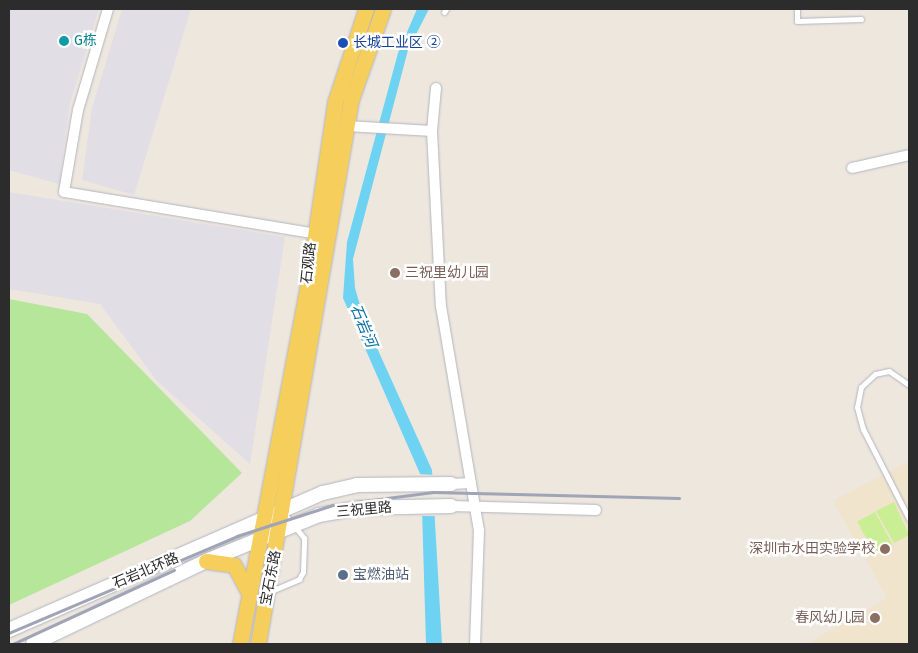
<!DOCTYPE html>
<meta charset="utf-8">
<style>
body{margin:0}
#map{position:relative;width:918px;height:653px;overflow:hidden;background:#eee7de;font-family:"Fira Sans","Noto Sans SC",sans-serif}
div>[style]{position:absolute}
.industrial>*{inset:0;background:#e1dee6}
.education>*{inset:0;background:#f0e4cd}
.green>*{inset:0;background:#b5e699}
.pitch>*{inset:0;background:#caee94;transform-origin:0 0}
.water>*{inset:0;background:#6ed2f3}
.pier>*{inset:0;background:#eee7de}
.roads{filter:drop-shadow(0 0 1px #b2b5c0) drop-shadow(0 0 1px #b2b5c0)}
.lane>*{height:5px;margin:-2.5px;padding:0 2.5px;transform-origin:2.5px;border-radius:2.5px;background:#fff}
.street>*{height:10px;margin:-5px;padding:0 5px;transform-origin:5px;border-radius:5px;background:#fff}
.secondary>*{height:14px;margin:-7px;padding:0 7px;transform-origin:7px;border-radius:7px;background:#fff}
.primary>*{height:15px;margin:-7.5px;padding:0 7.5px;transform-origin:7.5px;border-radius:7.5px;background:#f6ce5b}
.rail>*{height:2.5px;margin:-1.25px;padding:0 1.25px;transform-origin:1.25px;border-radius:1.25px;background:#a0a4b7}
.dots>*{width:14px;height:14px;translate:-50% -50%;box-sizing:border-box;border:2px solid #fff;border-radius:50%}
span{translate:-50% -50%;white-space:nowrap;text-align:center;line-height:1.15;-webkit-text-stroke:5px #fff;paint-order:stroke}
.culture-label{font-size:14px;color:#0d838f}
.left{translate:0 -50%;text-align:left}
.transit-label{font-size:14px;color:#164399}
.street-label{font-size:14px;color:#2c2c2c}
.education-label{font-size:14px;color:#785e54}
.right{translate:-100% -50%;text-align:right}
.service-label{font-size:14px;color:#4e5e75}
.water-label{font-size:15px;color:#0971a3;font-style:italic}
.frame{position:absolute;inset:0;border:10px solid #2c2c2c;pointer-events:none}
</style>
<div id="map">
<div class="industrial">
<i style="clip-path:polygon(9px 9px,99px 9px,70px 104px,59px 184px,9px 170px)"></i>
<i style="clip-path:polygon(122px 9px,191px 9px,134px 195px,82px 180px,92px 108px)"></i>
<i style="clip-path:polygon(9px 192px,285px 237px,250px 464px,157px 381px,100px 304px,9px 289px)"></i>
</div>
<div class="education">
<i style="clip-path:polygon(909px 461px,909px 644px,807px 644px,887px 598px,833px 501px)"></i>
</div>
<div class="green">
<i style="clip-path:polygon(9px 299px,87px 314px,242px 473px,190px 521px,9px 605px)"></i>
</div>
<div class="pitch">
<i style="clip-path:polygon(894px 502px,909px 535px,894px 543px,876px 511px)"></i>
<i style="left:875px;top:512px;width:36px;height:20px;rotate:62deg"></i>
</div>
<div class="water">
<i style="clip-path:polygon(417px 9px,429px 9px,408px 50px,353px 259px,355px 288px,364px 319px,432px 470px,442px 644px,426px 644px,421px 476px,343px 298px,347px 242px,398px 53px)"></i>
</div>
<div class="pier">
<i style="clip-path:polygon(417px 474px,435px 475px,440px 516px,421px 516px)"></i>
</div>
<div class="roads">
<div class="lane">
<i style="left:797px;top:9px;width:12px;rotate:90deg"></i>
<i style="left:797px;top:21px;width:64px;rotate:-1.8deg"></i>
<i style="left:444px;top:12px;width:4px;rotate:-56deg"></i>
<i style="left:909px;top:385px;width:24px;rotate:-145deg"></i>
<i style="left:889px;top:371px;width:14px;rotate:168deg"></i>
<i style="left:875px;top:374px;width:19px;rotate:137deg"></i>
<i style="left:861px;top:387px;width:20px;rotate:101deg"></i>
<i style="left:857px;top:407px;width:23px;rotate:75deg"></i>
<i style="left:863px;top:429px;width:101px;rotate:62.9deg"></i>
<i style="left:269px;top:592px;width:33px;rotate:-23deg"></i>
<i style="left:299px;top:579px;width:8px;rotate:-60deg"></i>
<i style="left:303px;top:572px;width:34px;rotate:-88deg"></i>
<i style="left:304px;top:538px;width:33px;rotate:-129deg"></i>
</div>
<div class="street">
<i style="left:108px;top:9px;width:105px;rotate:106.5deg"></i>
<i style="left:78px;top:110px;width:83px;rotate:99.7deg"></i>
<i style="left:64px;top:192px;width:251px;rotate:9.4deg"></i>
<i style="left:436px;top:88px;width:43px;rotate:95.3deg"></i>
<i style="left:432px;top:131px;width:175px;rotate:87.1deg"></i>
<i style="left:441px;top:306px;width:227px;rotate:80.4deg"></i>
<i style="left:479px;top:530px;width:114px;rotate:92deg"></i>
<i style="left:347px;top:126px;width:85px;rotate:3.4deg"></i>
<i style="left:852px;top:168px;width:58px;rotate:-12.8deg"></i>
<i style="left:451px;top:484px;width:20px;rotate:-3deg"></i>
<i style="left:451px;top:506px;width:145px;rotate:1.6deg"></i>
</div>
<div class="secondary">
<i style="left:9px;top:630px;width:343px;rotate:-23.6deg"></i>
<i style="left:323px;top:493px;width:35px;rotate:-13deg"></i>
<i style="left:357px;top:485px;width:94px;rotate:-0.6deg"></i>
<i style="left:33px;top:644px;width:192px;rotate:-25.6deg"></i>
<i style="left:206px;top:561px;width:122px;rotate:-22.2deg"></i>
<i style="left:319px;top:515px;width:40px;rotate:-10deg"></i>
<i style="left:358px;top:508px;width:93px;rotate:-1.2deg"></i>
</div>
<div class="primary">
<i style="left:206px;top:561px;width:28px;rotate:8deg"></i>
<i style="left:234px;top:565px;width:32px;rotate:62deg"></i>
<i style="left:240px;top:644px;width:360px;rotate:-79.3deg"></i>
<i style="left:307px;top:290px;width:190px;rotate:-81.5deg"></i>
<i style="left:335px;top:102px;width:98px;rotate:-71.6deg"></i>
<i style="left:258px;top:644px;width:552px;rotate:-80.3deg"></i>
<i style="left:351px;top:100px;width:96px;rotate:-70.6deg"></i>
</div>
</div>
<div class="rail">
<i style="left:9px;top:633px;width:248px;rotate:-23deg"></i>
<i style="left:237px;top:536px;width:101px;rotate:-17.9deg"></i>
<i style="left:333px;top:505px;width:101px;rotate:-7.4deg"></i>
<i style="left:433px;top:492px;width:246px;rotate:1.4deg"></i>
<i style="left:13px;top:644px;width:177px;rotate:-24.7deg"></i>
</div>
<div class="dots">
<i style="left:64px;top:41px;background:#0f9aa8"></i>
<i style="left:343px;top:43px;background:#1a4fb4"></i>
<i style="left:395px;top:273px;background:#8d6e63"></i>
<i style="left:885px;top:549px;background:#8d6e63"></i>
<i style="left:343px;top:575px;background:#5c6f8a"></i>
<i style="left:875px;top:618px;background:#8d6e63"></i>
</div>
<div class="culture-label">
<span class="left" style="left:74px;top:41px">G栋</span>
</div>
<div class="transit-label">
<span class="left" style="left:353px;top:43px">长城工业区 ②</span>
</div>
<div class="street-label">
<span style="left:309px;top:263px;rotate:-84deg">石观路</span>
<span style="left:364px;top:510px;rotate:-5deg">三祝里路</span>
<span style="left:146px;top:571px;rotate:-23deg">石岩北环路</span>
<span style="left:271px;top:578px;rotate:-79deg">宝石东路</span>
</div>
<div class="education-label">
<span class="left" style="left:405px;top:273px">三祝里幼儿园</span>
<span class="right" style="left:875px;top:549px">深圳市水田实验学校</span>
<span class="right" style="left:865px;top:618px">春风幼儿园</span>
</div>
<div class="service-label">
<span class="left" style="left:353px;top:575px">宝燃油站</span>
</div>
<div class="water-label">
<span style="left:363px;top:326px;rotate:67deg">石岩河</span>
</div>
<div class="frame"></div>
</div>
